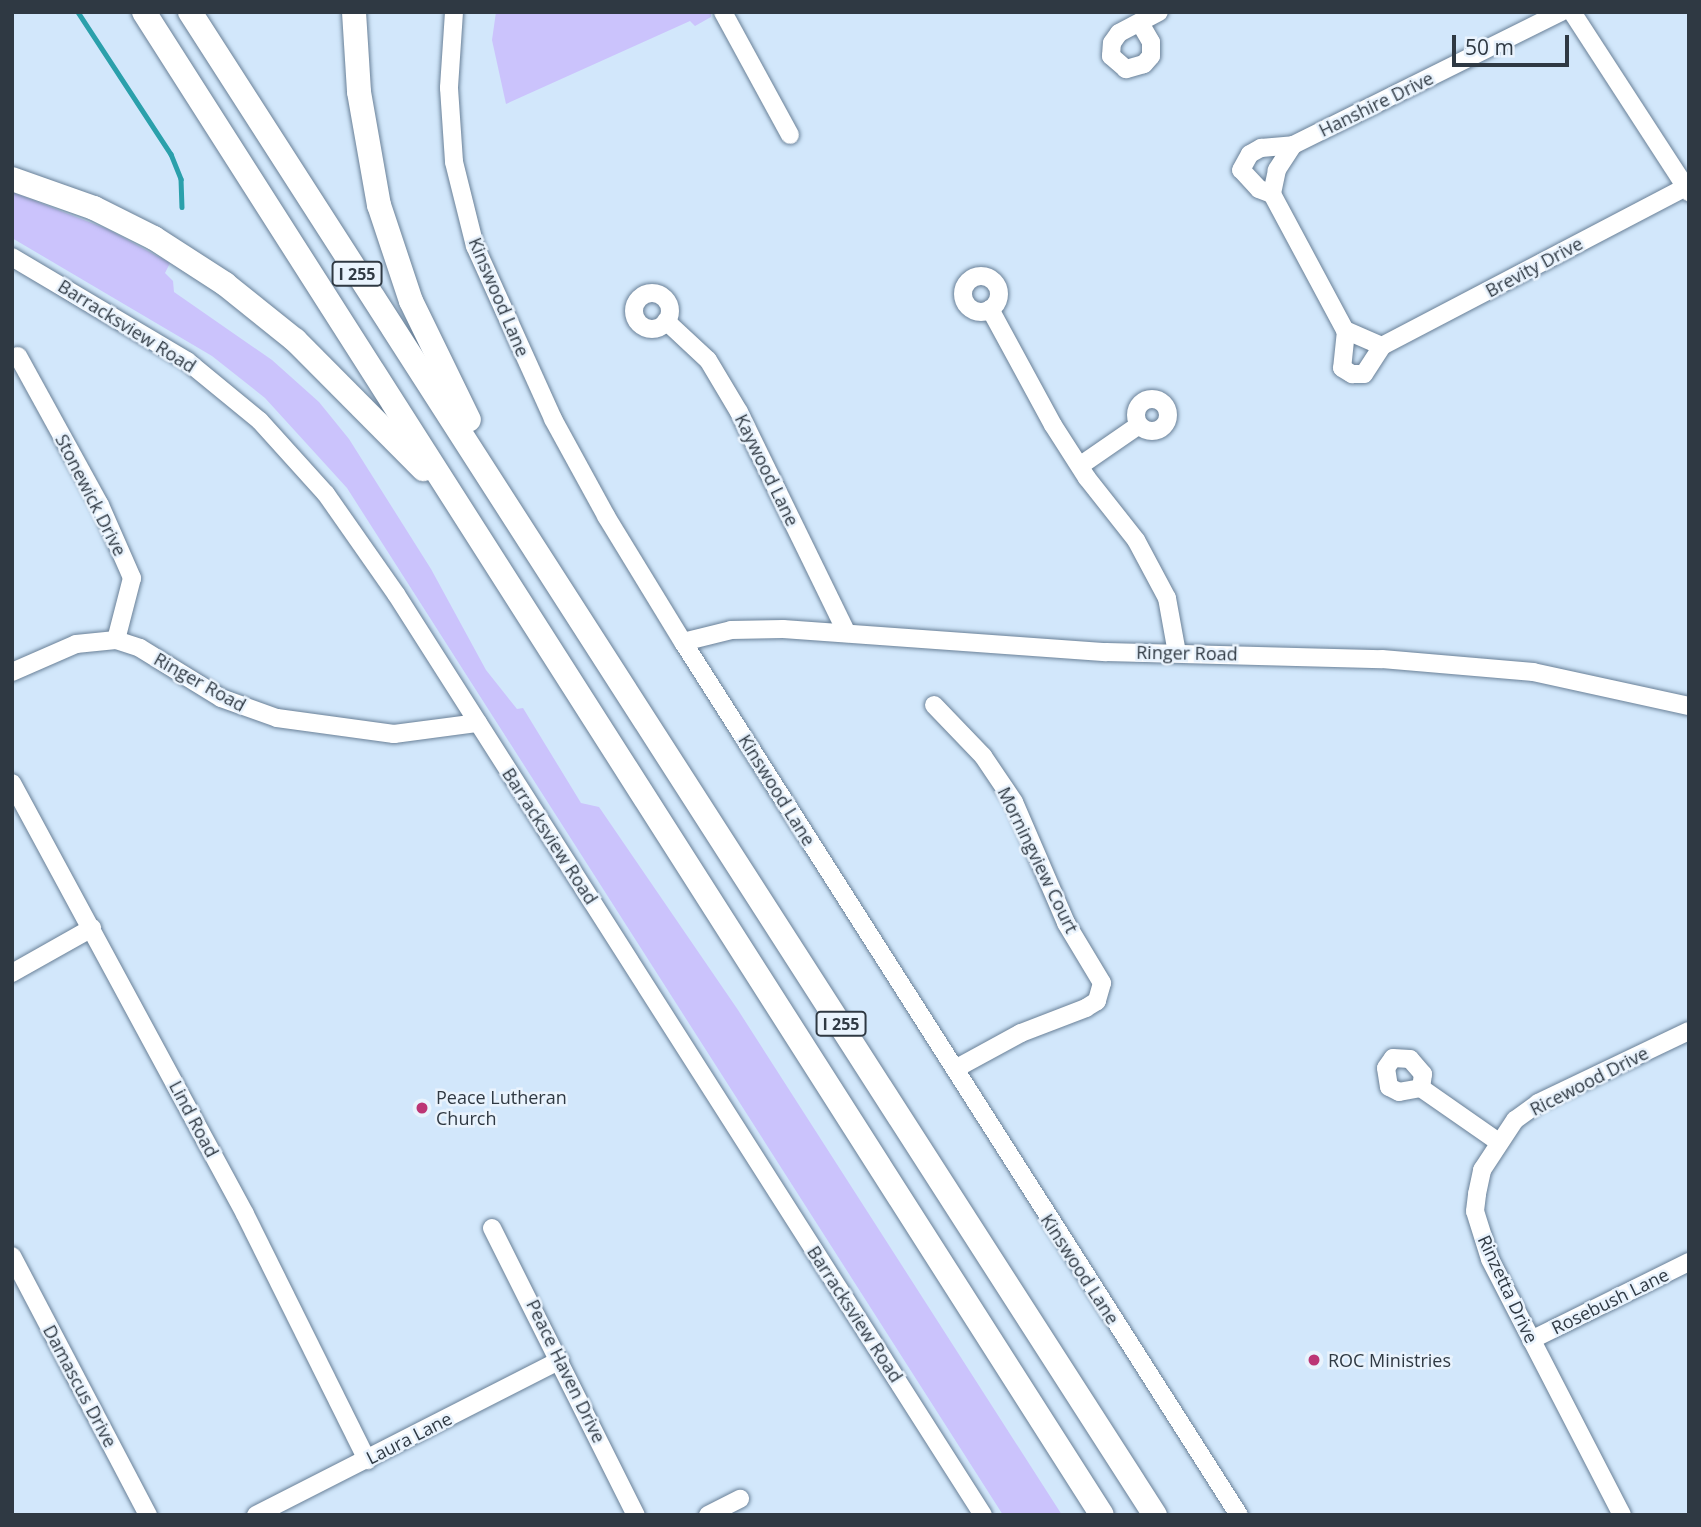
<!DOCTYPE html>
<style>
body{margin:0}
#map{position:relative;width:1701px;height:1527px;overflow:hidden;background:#d2e7fb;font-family:"Open Sans",sans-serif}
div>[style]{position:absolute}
.green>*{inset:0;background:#cbc3fc}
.stream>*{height:4.5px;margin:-2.25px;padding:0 2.25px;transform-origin:2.25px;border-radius:2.25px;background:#2ba0ab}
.roads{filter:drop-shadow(0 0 2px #698097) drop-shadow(0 0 2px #698097)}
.minor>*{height:18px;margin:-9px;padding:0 9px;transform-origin:9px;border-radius:9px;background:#fff}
.minor>.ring{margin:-9px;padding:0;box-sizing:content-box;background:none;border:18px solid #fff;border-radius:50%}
.highway>*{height:24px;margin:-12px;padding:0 12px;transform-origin:12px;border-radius:12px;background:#fff}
.dots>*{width:19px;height:19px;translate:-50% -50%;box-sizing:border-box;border:4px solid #e9f3fd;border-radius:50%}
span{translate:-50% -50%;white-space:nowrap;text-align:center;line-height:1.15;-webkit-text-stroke:5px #e9f3fd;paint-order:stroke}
.shield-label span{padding:2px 5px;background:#e9f3fd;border:2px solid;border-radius:5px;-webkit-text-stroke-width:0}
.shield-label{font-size:16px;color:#2f3943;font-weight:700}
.street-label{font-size:18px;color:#2f3943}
.poi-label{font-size:18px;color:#2f3943}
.left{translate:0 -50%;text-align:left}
.frame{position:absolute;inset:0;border:14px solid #2f3943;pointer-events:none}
.scale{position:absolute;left:1452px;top:35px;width:117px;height:32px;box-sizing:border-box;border:4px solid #2f3943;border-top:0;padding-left:9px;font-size:21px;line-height:24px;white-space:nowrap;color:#2f3943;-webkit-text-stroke:5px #e9f3fd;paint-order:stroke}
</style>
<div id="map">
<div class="green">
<i style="clip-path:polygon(496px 12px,711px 12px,711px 17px,695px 26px,690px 21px,506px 104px,492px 40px)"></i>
<i style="clip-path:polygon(12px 192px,107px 229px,170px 263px,165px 273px,173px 281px,174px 292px,272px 360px,319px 402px,349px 439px,431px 569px,486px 670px,517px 709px,523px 708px,581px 803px,599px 807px,738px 1010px,1062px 1515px,1003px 1515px,347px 488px,265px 398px,212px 356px,12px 238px)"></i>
</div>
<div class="stream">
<i style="left:78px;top:12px;width:170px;rotate:56.8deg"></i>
<i style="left:171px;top:154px;width:27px;rotate:68deg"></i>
<i style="left:181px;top:179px;width:28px;rotate:88deg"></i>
</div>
<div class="roads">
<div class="minor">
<i style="left:454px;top:12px;width:76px;rotate:93.8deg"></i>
<i style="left:449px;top:88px;width:74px;rotate:86.1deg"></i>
<i style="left:454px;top:162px;width:87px;rotate:76deg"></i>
<i style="left:475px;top:246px;width:190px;rotate:65.7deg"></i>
<i style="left:553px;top:419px;width:111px;rotate:61.3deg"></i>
<i style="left:606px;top:516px;width:148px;rotate:58.6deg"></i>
<i style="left:683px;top:642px;width:1035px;rotate:57.51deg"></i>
<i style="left:723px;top:12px;width:140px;rotate:61.4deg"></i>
<i style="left:1561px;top:12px;width:299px;rotate:153.6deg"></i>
<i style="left:1293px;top:145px;width:30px;rotate:123deg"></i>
<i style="left:1277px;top:170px;width:25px;rotate:102deg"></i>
<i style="left:1272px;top:194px;width:154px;rotate:61.8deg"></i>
<i style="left:1345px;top:330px;width:40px;rotate:23.4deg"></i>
<i style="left:1382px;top:346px;width:343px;rotate:-27.6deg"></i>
<i style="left:1572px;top:12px;width:215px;rotate:57deg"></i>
<i style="left:1140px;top:23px;width:22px;rotate:60deg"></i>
<i style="left:1151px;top:42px;width:14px;rotate:90deg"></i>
<i style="left:1151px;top:56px;width:11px;rotate:131deg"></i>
<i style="left:1144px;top:64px;width:19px;rotate:164deg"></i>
<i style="left:1126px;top:69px;width:20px;rotate:-139deg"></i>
<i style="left:1111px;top:56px;width:13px;rotate:-86deg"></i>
<i style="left:1112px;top:43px;width:12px;rotate:-55deg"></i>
<i style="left:1119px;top:33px;width:45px;rotate:-27.7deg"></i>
<i style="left:1272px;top:194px;width:14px;rotate:-159deg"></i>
<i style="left:1259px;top:189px;width:26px;rotate:-133deg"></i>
<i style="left:1241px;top:170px;width:18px;rotate:-61deg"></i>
<i style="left:1250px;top:154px;width:13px;rotate:-29deg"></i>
<i style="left:1261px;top:148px;width:32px;rotate:-5deg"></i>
<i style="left:12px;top:257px;width:204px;rotate:30.7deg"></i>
<i style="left:187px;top:361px;width:94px;rotate:39.4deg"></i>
<i style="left:260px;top:421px;width:98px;rotate:47.9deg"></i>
<i style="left:326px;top:494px;width:122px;rotate:55deg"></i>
<i style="left:396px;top:594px;width:1092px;rotate:57.49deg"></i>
<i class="ring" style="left:963px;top:276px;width:18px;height:18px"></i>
<i class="ring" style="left:634px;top:293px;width:18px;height:18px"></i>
<i style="left:990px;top:309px;width:132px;rotate:61.5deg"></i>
<i style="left:1053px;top:425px;width:63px;rotate:57.3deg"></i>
<i style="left:1087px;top:478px;width:79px;rotate:51.7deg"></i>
<i style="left:1136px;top:540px;width:66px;rotate:61.9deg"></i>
<i style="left:1167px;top:598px;width:56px;rotate:79.7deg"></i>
<i style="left:666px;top:321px;width:57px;rotate:42.9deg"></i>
<i style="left:708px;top:360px;width:61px;rotate:59.2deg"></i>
<i style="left:739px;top:412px;width:246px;rotate:64deg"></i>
<i style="left:1346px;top:331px;width:37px;rotate:96deg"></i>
<i style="left:1342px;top:368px;width:12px;rotate:31deg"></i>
<i style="left:1352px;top:374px;width:12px"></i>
<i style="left:1364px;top:374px;width:33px;rotate:-57deg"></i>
<i style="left:18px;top:356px;width:170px;rotate:61.2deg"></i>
<i style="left:100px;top:505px;width:80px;rotate:66.3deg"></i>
<i style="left:132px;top:578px;width:64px;rotate:104.5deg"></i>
<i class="ring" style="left:1136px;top:399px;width:14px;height:14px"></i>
<i style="left:1081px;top:465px;width:70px;rotate:-34.6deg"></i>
<i style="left:683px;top:642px;width:49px;rotate:-14deg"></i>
<i style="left:731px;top:630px;width:52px;rotate:-1.1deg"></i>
<i style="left:783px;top:629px;width:324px;rotate:4.1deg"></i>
<i style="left:1106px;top:652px;width:276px;rotate:1.5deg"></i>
<i style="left:1382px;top:659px;width:152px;rotate:4.9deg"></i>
<i style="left:1533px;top:672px;width:160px;rotate:12.3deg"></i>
<i style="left:12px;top:672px;width:70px;rotate:-23.6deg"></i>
<i style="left:76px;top:644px;width:40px;rotate:-5.7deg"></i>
<i style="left:116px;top:640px;width:25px;rotate:18deg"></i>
<i style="left:140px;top:648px;width:95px;rotate:31.7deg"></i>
<i style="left:221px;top:698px;width:59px;rotate:19.7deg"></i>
<i style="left:277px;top:718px;width:118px;rotate:7.8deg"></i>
<i style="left:394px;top:734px;width:85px;rotate:-7.5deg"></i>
<i style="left:934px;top:705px;width:71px;rotate:46.1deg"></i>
<i style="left:983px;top:756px;width:55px;rotate:56deg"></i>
<i style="left:1014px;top:802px;width:132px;rotate:66.7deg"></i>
<i style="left:1066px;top:923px;width:70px;rotate:59deg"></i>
<i style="left:1102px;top:983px;width:19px;rotate:106deg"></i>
<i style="left:1097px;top:1001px;width:13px;rotate:148deg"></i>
<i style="left:1086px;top:1008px;width:70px;rotate:159deg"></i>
<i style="left:1021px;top:1033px;width:75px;rotate:151.4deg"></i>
<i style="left:12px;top:783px;width:490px;rotate:61.6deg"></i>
<i style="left:245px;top:1214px;width:275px;rotate:63.6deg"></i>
<i style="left:12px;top:973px;width:92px;rotate:-29.4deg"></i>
<i style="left:1421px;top:1088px;width:22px;rotate:170deg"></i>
<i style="left:1399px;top:1092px;width:11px;rotate:-153deg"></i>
<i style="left:1389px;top:1087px;width:19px;rotate:-99deg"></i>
<i style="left:1386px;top:1068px;width:12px;rotate:-55deg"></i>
<i style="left:1393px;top:1058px;width:17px;rotate:3deg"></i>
<i style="left:1410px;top:1059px;width:20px;rotate:49deg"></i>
<i style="left:1423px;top:1074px;width:14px;rotate:98deg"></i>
<i style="left:1421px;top:1088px;width:93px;rotate:34.9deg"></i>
<i style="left:492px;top:1228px;width:321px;rotate:63.4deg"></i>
<i style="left:12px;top:1256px;width:293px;rotate:62.3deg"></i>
<i style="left:1531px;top:1340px;width:176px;rotate:-26.3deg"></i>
<i style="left:256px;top:1515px;width:341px;rotate:-27deg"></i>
<i style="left:708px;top:1515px;width:36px;rotate:-27deg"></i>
<i style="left:1622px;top:1515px;width:288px;rotate:-117.3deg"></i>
<i style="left:1490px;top:1259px;width:50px;rotate:-107.4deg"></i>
<i style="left:1475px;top:1211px;width:17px;rotate:-83deg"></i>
<i style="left:1477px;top:1194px;width:25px;rotate:-78deg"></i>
<i style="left:1482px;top:1170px;width:60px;rotate:-56.6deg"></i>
<i style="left:1515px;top:1120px;width:29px;rotate:-36deg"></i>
<i style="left:1538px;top:1103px;width:167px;rotate:-25.5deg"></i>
</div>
<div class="highway">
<i style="left:144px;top:12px;width:1782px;rotate:57.49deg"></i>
<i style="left:190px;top:12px;width:1786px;rotate:57.3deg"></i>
<i style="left:354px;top:12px;width:80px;rotate:86.4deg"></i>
<i style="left:359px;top:92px;width:115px;rotate:80deg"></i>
<i style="left:379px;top:205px;width:101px;rotate:71.6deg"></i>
<i style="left:411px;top:301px;width:132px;rotate:64deg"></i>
<i style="left:12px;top:179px;width:87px;rotate:19.5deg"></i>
<i style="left:94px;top:208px;width:67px;rotate:26.6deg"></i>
<i style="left:154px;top:238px;width:85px;rotate:32.9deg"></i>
<i style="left:225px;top:284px;width:90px;rotate:38.7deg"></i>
<i style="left:295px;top:340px;width:182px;rotate:45.2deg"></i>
</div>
</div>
<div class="dots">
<i style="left:422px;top:1108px;background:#bc3575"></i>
<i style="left:1314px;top:1360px;background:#bc3575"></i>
</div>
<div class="shield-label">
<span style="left:357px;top:274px">I 255</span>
<span style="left:841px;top:1024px">I 255</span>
</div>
<div class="street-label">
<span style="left:1376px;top:104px;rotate:-26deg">Hanshire Drive</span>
<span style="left:1534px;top:267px;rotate:-28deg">Brevity Drive</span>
<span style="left:499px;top:297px;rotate:67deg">Kinswood Lane</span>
<span style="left:127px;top:326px;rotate:32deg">Barracksview Road</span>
<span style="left:767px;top:470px;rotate:64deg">Kaywood Lane</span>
<span style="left:91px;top:495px;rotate:63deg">Stonewick Drive</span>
<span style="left:1187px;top:653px;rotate:1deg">Ringer Road</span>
<span style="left:200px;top:682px;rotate:29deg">Ringer Road</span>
<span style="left:777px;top:790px;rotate:58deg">Kinswood Lane</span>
<span style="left:550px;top:836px;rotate:57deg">Barracksview Road</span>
<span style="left:1038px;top:860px;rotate:64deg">Morningview Court</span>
<span style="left:1589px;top:1081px;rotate:-27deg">Ricewood Drive</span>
<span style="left:194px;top:1119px;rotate:62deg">Lind Road</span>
<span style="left:1080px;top:1269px;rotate:57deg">Kinswood Lane</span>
<span style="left:1508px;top:1289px;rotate:65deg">Rinzetta Drive</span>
<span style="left:1610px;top:1301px;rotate:-26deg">Rosebush Lane</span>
<span style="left:855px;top:1314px;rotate:57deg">Barracksview Road</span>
<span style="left:566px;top:1371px;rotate:64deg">Peace Haven Drive</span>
<span style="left:80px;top:1386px;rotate:62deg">Damascus Drive</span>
<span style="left:409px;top:1438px;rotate:-27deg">Laura Lane</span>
</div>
<div class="poi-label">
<span class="left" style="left:436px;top:1108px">Peace Lutheran<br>Church</span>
<span class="left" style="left:1328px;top:1360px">ROC Ministries</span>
</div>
<div class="frame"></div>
<div class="scale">50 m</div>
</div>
